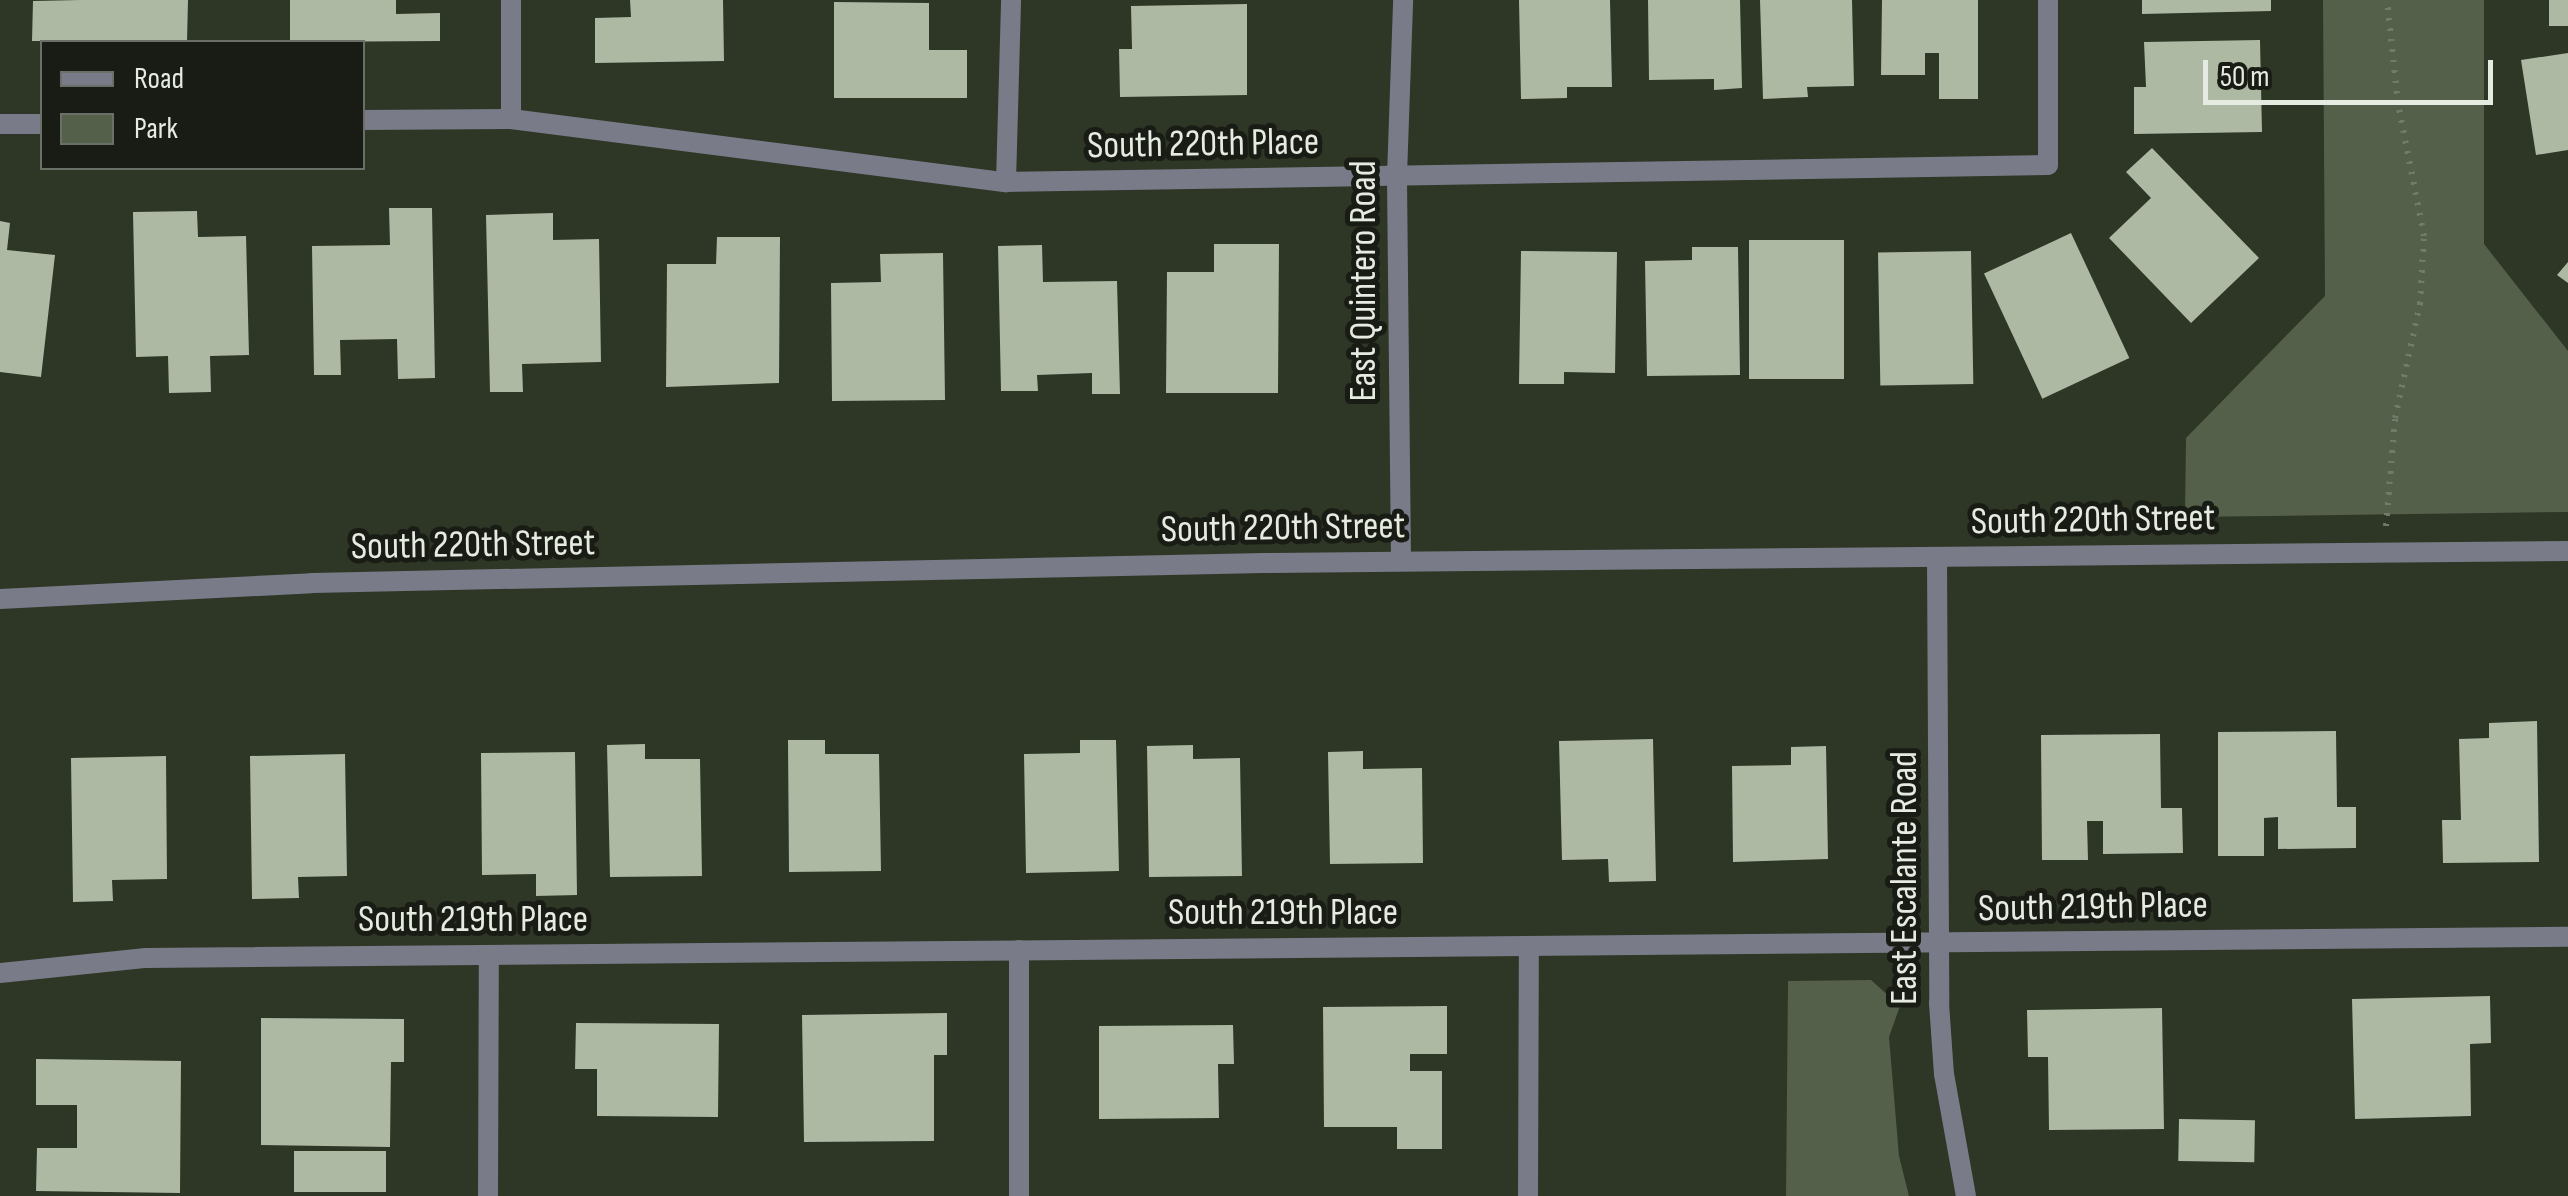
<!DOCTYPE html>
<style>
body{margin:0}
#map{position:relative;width:2568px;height:1196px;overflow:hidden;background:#2e3625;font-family:"Sofia Sans Condensed",sans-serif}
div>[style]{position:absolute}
.green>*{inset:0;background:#54604a}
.building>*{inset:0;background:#aeb9a4;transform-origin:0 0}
.path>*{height:6px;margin-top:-3px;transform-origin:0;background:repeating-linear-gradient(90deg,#737a6b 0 2.5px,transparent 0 10.5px)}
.street>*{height:20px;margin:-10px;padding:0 10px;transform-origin:10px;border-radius:10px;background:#797b89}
span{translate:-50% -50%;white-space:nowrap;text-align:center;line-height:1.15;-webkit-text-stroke:10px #181c15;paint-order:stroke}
.street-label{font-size:38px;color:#e6ebe1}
.legend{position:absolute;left:40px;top:40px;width:325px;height:130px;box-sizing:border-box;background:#181c15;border:2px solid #6a6f67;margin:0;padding:12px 18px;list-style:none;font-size:30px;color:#e6ebe1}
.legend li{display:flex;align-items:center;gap:20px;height:50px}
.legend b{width:50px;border:2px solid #6a6f67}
.scale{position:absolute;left:2203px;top:60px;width:290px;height:45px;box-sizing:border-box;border:5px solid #e6ebe1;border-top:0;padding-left:12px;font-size:30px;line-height:35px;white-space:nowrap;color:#e6ebe1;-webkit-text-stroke:8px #181c15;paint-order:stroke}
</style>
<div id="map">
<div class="green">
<i style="clip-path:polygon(2323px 0,2484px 0,2484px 244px,2568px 351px,2568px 512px,2185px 517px,2186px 438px,2325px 296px)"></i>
<i style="clip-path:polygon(1871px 980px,1900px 1006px,1889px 1037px,1899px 1156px,1909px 1196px,1786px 1196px,1788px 981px)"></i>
</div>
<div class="building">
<i style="clip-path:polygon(80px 0,188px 0,187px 42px,32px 41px,33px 1px)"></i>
<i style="clip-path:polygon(290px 0,396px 0,396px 14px,440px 13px,440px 41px,290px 42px)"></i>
<i style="clip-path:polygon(630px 0,723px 0,724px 61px,595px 63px,595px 18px,631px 17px)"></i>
<i style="clip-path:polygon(1519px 0,1610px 0,1612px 87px,1567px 87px,1567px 98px,1521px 99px)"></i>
<i style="clip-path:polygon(1648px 0,1740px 0,1742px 88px,1714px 90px,1714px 79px,1649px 80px)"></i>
<i style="clip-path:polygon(1760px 0,1852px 0,1854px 86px,1807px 87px,1808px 97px,1763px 99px)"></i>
<i style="clip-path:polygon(1882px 0,1978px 0,1978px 99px,1939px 99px,1939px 53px,1925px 53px,1925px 75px,1881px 75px)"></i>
<i style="clip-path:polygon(2142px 0,2271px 0,2271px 11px,2142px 14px)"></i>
<i style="left:2549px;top:0;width:19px;height:26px"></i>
<i style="clip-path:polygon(834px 2px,929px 3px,929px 50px,967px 50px,967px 98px,834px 98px)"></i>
<i style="clip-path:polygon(1247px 4px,1247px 95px,1120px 97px,1119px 49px,1132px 49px,1131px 6px)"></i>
<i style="clip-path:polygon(2260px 40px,2262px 132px,2134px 134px,2134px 87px,2146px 87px,2144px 42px)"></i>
<i style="clip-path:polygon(2568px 53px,2568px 150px,2536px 155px,2521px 60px)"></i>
<i style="clip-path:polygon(2152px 148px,2259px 258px,2191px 323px,2109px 238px,2151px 198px,2126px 172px)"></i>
<i style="clip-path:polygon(389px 208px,432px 208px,435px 378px,398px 379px,397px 339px,340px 340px,341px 375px,314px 375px,312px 246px,390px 245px)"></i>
<i style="clip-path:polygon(197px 211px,198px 237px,246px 236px,249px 355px,210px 356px,211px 392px,169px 393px,168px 356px,136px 357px,133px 212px)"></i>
<i style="clip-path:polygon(553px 213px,553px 240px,599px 239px,601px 362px,522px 364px,523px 392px,490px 392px,486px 215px)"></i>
<i style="clip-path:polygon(0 221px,10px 223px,7px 250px,55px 255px,41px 377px,0 372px)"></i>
<i style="left:2071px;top:233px;width:138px;height:96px;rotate:65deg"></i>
<i style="clip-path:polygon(717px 237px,780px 237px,779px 383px,666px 387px,667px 264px,716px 264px)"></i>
<i style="left:1749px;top:240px;width:95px;height:139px"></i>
<i style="clip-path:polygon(1214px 244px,1279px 244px,1278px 393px,1166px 393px,1167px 272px,1214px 272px)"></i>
<i style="clip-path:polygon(1042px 245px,1043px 282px,1117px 281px,1120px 394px,1092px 394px,1092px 373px,1037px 375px,1038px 391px,1001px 391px,998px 246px)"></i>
<i style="clip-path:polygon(1692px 247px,1738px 247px,1740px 375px,1647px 376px,1645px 261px,1692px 260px)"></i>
<i style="clip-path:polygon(1521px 251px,1617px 252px,1615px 373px,1564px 372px,1564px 384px,1519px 384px)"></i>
<i style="left:1971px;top:251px;width:133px;height:93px;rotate:89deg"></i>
<i style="clip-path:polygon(943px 253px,945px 400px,832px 401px,831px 283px,881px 282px,880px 254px)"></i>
<i style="clip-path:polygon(2568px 262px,2568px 283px,2557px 275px)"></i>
<i style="clip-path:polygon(2537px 721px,2539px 862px,2443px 863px,2442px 820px,2461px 820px,2459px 739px,2489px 738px,2489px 723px)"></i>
<i style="clip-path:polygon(2336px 731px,2337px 807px,2356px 807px,2356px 848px,2278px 849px,2278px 817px,2264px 818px,2264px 856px,2218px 856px,2218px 732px)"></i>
<i style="clip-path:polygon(2160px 734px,2161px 808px,2182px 808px,2183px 853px,2103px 854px,2103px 821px,2087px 821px,2088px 860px,2042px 860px,2041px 735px)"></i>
<i style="clip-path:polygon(1653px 739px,1656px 881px,1609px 882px,1608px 859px,1562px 860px,1559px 741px)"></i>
<i style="clip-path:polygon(788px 740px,825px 740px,825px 754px,879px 754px,881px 871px,789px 872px)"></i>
<i style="clip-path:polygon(1080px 740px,1116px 740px,1119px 871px,1026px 873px,1024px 754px,1080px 753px)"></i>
<i style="clip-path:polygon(645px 744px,645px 759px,700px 759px,702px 876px,610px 877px,607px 745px)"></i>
<i style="clip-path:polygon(1193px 745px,1193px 759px,1240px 758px,1242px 876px,1149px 877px,1147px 746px)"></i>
<i style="clip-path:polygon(1826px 746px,1828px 859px,1733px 862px,1732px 766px,1791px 765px,1791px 747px)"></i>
<i style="clip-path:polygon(1363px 751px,1363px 769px,1422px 768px,1423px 863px,1330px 864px,1328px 752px)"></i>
<i style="clip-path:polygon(575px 752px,577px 895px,536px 896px,536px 874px,482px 875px,481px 753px)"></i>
<i style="clip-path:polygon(345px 754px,347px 876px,298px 877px,299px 898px,252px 899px,250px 756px)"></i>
<i style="clip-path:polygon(166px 756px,167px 879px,112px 880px,113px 901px,73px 902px,71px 758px)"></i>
<i style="clip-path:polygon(2490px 996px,2491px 1043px,2470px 1044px,2471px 1116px,2355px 1119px,2352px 999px)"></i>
<i style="clip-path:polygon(1447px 1006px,1447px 1054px,1410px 1054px,1410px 1071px,1442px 1071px,1442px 1149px,1397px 1149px,1397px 1127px,1324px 1127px,1323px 1007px)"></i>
<i style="clip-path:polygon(2162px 1008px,2164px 1129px,2049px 1130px,2048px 1057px,2028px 1057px,2027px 1010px)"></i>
<i style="clip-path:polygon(947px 1013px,947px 1055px,934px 1055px,934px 1141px,804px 1142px,802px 1015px)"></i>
<i style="clip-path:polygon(261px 1018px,404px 1019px,404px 1062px,391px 1062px,390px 1147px,261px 1145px)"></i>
<i style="clip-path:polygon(576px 1023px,719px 1024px,718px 1117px,597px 1116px,597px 1069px,575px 1069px)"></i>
<i style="clip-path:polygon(1233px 1025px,1234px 1064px,1218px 1064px,1219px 1118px,1099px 1119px,1099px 1026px)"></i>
<i style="clip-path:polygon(36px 1059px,181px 1061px,180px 1193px,36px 1191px,37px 1148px,77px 1148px,77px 1105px,36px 1105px)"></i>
<i style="left:2179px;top:1119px;width:76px;height:42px;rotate:1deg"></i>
<i style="left:386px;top:1151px;width:41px;height:92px;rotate:90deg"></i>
</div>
<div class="path">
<i style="left:2386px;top:526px;width:108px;rotate:-85.2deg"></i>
<i style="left:2395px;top:418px;width:117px;rotate:-77.6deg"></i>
<i style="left:2420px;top:304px;width:68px;rotate:-86.6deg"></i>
<i style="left:2424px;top:236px;width:135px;rotate:-101.1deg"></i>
<i style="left:2398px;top:104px;width:105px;rotate:-96deg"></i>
</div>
<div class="street">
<i style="left:511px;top:0;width:119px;rotate:90deg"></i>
<i style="left:362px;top:120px;width:149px;rotate:-0.4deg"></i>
<i style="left:511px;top:119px;width:499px;rotate:7.3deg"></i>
<i style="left:1006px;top:182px;width:1042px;rotate:-0.93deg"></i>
<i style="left:2048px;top:165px;width:165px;rotate:-90deg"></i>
<i style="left:0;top:124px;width:42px"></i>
<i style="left:1006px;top:182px;width:182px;rotate:-88.4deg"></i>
<i style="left:1937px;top:557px;width:446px;rotate:89.7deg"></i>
<i style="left:1939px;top:1003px;width:71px;rotate:86deg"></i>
<i style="left:1944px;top:1074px;width:124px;rotate:79.8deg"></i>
<i style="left:1401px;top:561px;width:385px;rotate:-90.6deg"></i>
<i style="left:1397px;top:176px;width:176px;rotate:-88deg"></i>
<i style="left:0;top:599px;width:312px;rotate:-2.9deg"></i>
<i style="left:312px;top:583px;width:952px;rotate:-1.2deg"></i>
<i style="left:1264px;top:563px;width:1304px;rotate:-0.53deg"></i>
<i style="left:0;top:973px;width:147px;rotate:-5.9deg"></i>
<i style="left:146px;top:958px;width:2422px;rotate:-0.5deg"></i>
<i style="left:488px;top:1196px;width:241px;rotate:-89.8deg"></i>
<i style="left:1019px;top:1196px;width:246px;rotate:-90deg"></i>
<i style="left:1528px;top:1196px;width:250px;rotate:-89.8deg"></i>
</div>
<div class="street-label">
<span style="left:1203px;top:144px;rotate:-1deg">South 220th Place</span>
<span style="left:1364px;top:281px;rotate:-90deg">East Quintero Road</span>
<span style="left:2093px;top:520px;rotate:-1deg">South 220th Street</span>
<span style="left:1283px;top:528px;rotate:-1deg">South 220th Street</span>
<span style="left:473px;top:545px;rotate:-1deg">South 220th Street</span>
<span style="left:1905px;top:878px;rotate:-90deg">East Escalante Road</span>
<span style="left:2093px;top:907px;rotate:-1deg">South 219th Place</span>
<span style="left:1283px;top:913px">South 219th Place</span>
<span style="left:473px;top:920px">South 219th Place</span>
</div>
<ul class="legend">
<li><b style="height:12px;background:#797b89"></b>Road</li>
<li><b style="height:28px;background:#54604a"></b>Park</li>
</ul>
<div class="scale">50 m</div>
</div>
